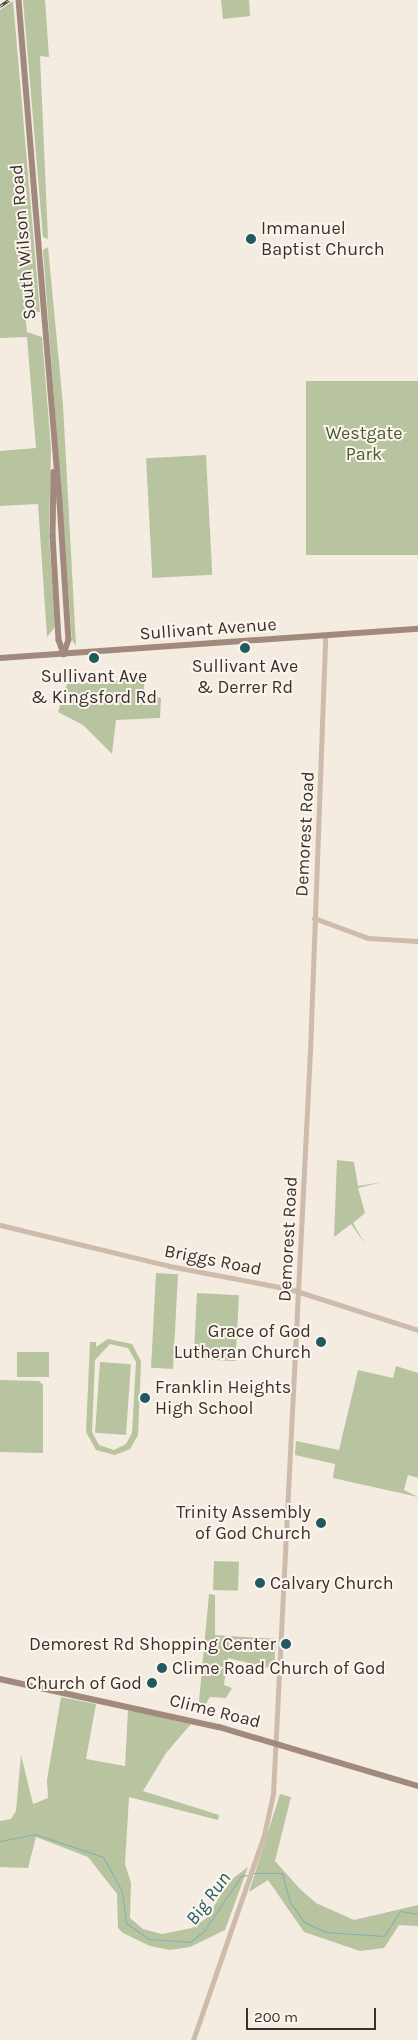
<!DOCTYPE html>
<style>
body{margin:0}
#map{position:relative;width:418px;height:2040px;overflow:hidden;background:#f4ebe1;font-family:Karla,sans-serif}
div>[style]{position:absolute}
.green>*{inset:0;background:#b8c4a0;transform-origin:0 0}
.stream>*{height:1px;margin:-0.5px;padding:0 0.5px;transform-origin:0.5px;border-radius:0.5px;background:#7fb0b2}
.tertiary>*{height:5px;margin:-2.5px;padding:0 2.5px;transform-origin:2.5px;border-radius:2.5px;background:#cdbbac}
.secondary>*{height:5.5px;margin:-2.75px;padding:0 2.75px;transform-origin:2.75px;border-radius:2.75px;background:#a18a7d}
.rail>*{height:3px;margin-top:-1.5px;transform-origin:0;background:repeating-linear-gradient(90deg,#fbf5ee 0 4px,#3b302b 0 8px);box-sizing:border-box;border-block:1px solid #3b302b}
.dots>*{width:14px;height:14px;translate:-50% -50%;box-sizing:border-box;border:2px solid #fbf5ee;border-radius:50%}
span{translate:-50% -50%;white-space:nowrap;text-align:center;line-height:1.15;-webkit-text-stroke:4px #fbf5ee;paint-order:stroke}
.poi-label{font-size:18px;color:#3b302b}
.left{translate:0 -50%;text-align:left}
.right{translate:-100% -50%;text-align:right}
.street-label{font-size:18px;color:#3b302b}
.park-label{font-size:18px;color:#4a5a2e}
.water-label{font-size:19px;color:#1f5a5e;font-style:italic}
.scale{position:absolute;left:246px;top:2008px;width:130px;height:22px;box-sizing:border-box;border:2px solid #3b302b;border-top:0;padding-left:6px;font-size:15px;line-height:18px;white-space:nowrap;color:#3b302b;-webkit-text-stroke:4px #fbf5ee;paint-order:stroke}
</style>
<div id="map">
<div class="green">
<i style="clip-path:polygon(23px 0,45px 0,49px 57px,40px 56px,48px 239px,43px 237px)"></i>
<i style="clip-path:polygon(221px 0,249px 0,250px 16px,223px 19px)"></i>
<i style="clip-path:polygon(13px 1px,40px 312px,25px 313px,27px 332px,42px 337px,51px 449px,49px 535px,55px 627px,47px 637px,38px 504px,0 506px,0 451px,36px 448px,27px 337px,0 338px,0 10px)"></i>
<i style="clip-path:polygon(48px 247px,63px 405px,76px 646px,72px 640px,43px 250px)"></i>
<i style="left:418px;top:381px;width:174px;height:112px;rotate:90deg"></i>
<i style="left:206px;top:455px;width:120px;height:60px;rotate:87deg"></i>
<i style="clip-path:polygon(144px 679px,144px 693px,161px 698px,160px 718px,116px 720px,112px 754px,83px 725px,58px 712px,67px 684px)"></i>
<i style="clip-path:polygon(337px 1160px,354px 1162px,358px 1186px,383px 1182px,358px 1188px,365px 1213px,353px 1223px,365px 1244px,351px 1224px,334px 1237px)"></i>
<i style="left:156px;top:1273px;width:22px;height:95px;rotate:3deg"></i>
<i style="left:197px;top:1293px;width:42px;height:66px;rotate:3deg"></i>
<i style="clip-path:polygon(evenodd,108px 1339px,132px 1344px,141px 1361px,138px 1435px,130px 1449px,115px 1455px,96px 1450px,86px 1432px,90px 1342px,96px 1342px,96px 1347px,108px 1339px,110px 1344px,128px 1348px,136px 1362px,132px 1433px,126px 1444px,114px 1450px,99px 1445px,92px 1432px,95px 1360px,110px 1344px)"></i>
<i style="left:49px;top:1352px;width:25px;height:32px;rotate:90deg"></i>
<i style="left:100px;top:1362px;width:31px;height:71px;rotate:4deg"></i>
<i style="clip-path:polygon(396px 1366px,418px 1373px,418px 1478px,408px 1475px,404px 1490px,418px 1497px,333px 1478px,335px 1464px,295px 1455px,296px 1441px,339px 1450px,358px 1370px,393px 1378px)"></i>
<i style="clip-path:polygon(0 1380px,39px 1381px,43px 1385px,43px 1453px,0 1452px)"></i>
<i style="left:214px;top:1561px;width:25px;height:29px;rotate:2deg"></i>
<i style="clip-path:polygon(209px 1594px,215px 1595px,215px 1635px,276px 1639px,274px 1669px,228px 1658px,224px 1685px,232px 1688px,226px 1698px,210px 1697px,204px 1707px,199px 1701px)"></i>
<i style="clip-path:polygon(61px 1697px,96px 1704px,86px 1759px,125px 1766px,128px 1710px,191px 1724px,166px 1753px,143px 1791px,219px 1815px,218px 1820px,129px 1797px,125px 1864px,131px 1883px,130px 1918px,143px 1929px,162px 1934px,192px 1928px,208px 1917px,227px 1883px,248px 1867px,225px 1930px,190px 1947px,170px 1950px,150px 1946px,123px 1933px,118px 1928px,117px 1894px,88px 1857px,36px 1837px,28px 1868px,0 1867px,0 1821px,11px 1819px,16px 1811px,21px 1755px,33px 1804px,48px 1798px,47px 1780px)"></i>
<i style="clip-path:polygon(280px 1794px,291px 1797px,275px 1861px,300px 1889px,316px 1903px,354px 1920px,418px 1905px,418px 1926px,399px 1925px,384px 1948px,360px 1951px,304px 1932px,268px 1880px,249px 1892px)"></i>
</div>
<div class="stream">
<i style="left:0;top:1841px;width:36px;rotate:-11deg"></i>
<i style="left:35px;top:1834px;width:72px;rotate:18.7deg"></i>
<i style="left:103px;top:1857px;width:39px;rotate:61deg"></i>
<i style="left:122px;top:1891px;width:32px;rotate:83deg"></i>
<i style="left:126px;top:1923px;width:28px;rotate:35deg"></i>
<i style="left:149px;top:1939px;width:41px;rotate:4.2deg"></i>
<i style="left:190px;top:1942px;width:18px;rotate:-38deg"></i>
<i style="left:204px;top:1931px;width:66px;rotate:-56.1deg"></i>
<i style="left:241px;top:1876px;width:6px;rotate:-9deg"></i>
<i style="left:254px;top:1873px;width:28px"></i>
<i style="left:282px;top:1873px;width:30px;rotate:75deg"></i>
<i style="left:290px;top:1902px;width:24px;rotate:55deg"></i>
<i style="left:304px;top:1922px;width:23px;rotate:25deg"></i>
<i style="left:325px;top:1932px;width:59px;rotate:3.9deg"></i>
<i style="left:384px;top:1936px;width:30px;rotate:-57deg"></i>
<i style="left:400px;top:1911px;width:18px;rotate:9deg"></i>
</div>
<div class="tertiary">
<i style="left:314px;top:918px;width:58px;rotate:20.3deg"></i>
<i style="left:368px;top:938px;width:50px;rotate:3.4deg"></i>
<i style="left:0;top:1225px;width:174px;rotate:13.6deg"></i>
<i style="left:169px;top:1266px;width:123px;rotate:10.8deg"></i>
<i style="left:290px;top:1289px;width:134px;rotate:17.8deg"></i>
<i style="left:193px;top:2040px;width:217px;rotate:-70.9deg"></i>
<i style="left:264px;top:1835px;width:42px;rotate:-77.6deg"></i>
<i style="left:273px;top:1794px;width:743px;rotate:-87.15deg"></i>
<i style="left:310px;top:1052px;width:417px;rotate:-87.9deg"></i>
</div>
<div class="secondary">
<i style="left:19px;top:0;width:504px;rotate:85.33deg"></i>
<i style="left:60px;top:502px;width:138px;rotate:86.3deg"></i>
<i style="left:69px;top:640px;width:15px;rotate:110deg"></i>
<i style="left:54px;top:472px;width:64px;rotate:90.9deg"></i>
<i style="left:53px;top:536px;width:104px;rotate:86.7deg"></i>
<i style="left:59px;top:640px;width:15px;rotate:70deg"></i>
<i style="left:0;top:658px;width:419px;rotate:-4deg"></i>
<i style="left:0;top:1679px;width:224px;rotate:12.4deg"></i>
<i style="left:219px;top:1727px;width:208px;rotate:16.5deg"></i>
</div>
<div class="rail">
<i style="left:0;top:6px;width:11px;rotate:-34deg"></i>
</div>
<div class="dots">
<i style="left:251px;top:239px;background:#1f5a5e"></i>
<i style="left:245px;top:648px;background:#1f5a5e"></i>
<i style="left:94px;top:658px;background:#1f5a5e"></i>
<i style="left:321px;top:1342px;background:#1f5a5e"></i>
<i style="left:145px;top:1398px;background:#1f5a5e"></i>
<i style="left:321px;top:1523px;background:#1f5a5e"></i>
<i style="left:260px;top:1583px;background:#1f5a5e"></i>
<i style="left:286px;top:1644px;background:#1f5a5e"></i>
<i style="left:162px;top:1668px;background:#1f5a5e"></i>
<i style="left:152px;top:1683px;background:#1f5a5e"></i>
</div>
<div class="poi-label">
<span class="left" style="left:261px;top:239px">Immanuel<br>Baptist Church</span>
<span style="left:245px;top:677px">Sullivant Ave<br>&amp; Derrer Rd</span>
<span style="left:94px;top:687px">Sullivant Ave<br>&amp; Kingsford Rd</span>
<span class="right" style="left:311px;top:1342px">Grace of God<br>Lutheran Church</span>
<span class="left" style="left:155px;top:1398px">Franklin Heights<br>High School</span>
<span class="right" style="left:311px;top:1523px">Trinity Assembly<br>of God Church</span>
<span class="left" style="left:270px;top:1583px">Calvary Church</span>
<span class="right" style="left:276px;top:1644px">Demorest Rd Shopping Center</span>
<span class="left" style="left:172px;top:1668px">Clime Road Church of God</span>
<span class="right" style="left:142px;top:1683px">Church of God</span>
</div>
<div class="street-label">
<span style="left:23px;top:242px;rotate:-95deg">South Wilson Road</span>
<span style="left:208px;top:629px;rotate:-4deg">Sullivant Avenue</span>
<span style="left:305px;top:834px;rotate:-87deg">Demorest Road</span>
<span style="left:288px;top:1239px;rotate:-87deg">Demorest Road</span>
<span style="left:213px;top:1260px;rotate:11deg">Briggs Road</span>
<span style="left:215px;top:1711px;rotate:14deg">Clime Road</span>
</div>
<div class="park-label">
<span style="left:364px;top:444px">Westgate<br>Park</span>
</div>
<div class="water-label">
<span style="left:209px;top:1899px;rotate:-53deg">Big Run</span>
</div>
<div class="scale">200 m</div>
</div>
